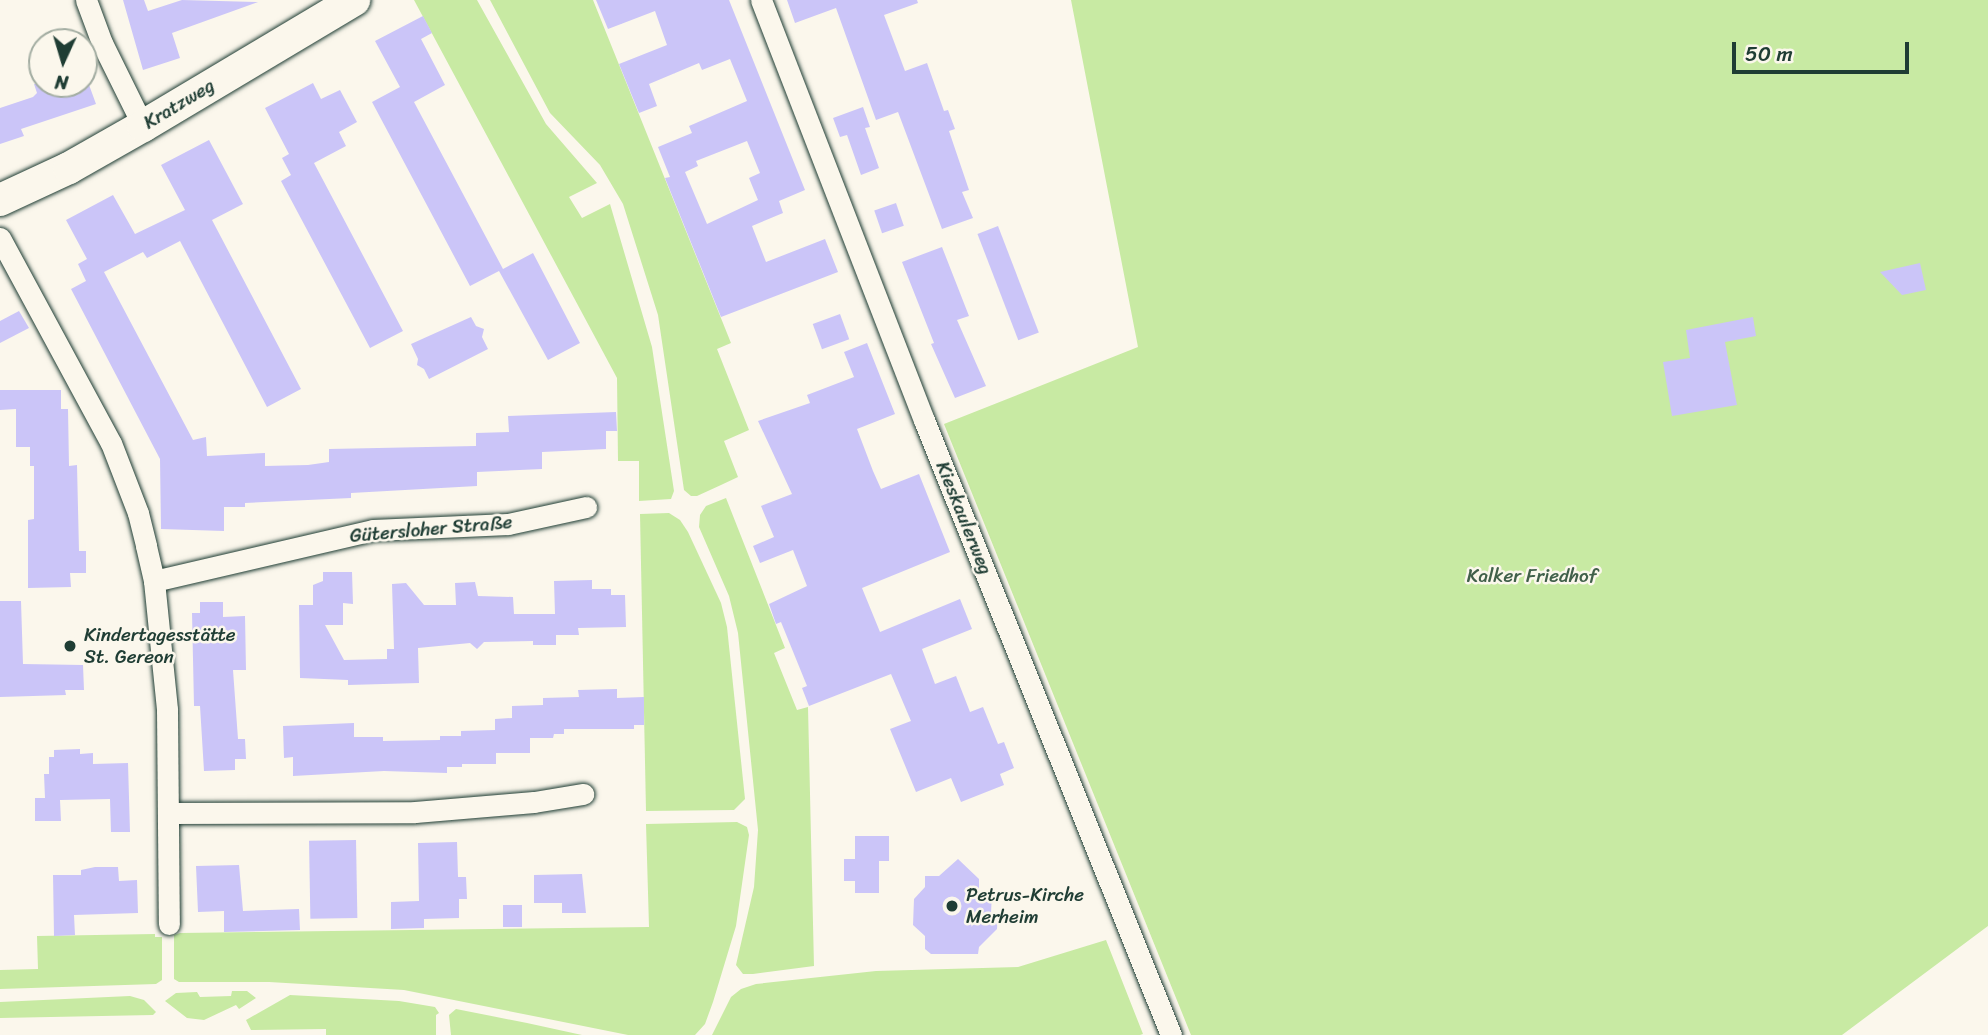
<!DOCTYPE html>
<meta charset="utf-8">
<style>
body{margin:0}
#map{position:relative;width:1988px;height:1035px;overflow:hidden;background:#fbf7ec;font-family:Sriracha,sans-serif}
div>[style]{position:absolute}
.green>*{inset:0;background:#c8eaa3}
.building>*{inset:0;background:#cbc5f8;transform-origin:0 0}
.roads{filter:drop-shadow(0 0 2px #1f3d34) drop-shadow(0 0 2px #1f3d34)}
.street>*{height:21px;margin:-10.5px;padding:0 10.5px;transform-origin:10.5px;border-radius:10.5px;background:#fbf7ec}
.secondary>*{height:32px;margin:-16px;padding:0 16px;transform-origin:16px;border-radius:16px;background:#fbf7ec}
.dots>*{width:19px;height:19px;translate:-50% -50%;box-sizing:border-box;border:4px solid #fbf7ec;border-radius:50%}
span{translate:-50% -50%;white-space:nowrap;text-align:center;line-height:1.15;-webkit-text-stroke:5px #fbf7ec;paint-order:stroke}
.street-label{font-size:19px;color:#1f3d34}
.park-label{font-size:19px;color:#41604a}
.poi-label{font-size:19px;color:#1f3d34}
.left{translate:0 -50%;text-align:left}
.north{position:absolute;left:28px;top:28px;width:70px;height:70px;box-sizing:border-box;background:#fbf7ec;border:2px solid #a3ada2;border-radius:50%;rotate:184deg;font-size:19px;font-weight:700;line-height:28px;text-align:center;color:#1f3d34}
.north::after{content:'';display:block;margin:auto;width:24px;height:32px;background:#1f3d34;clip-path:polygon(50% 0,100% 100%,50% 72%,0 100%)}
.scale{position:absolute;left:1732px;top:42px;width:177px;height:32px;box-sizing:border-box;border:4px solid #1f3d34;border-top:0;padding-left:9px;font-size:21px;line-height:24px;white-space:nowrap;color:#1f3d34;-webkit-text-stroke:5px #fbf7ec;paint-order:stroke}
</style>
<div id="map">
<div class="green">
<i style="clip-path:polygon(414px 0,477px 0,546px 124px,597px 183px,569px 197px,582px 218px,610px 204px,652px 347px,674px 491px,671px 499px,639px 501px,639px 461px,618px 461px,617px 378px)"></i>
<i style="clip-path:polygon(490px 0,593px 0,731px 343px,717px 349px,749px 430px,724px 441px,738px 477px,721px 485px,697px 496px,691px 496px,684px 490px,658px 315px,623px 204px,600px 165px,550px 113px)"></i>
<i style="clip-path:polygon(1071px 0,1988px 0,1988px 926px,1842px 1035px,1191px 1035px,944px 424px,1138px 347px)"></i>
<i style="clip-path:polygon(726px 498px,785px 648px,774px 653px,797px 710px,808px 707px,814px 966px,753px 974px,743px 974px,736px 965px,754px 887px,758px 830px,738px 633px,729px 596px,699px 527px,700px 515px,706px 506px)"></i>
<i style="clip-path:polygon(669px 513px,680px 520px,688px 532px,721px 603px,727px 627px,745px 799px,734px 810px,646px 811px,640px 514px)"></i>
<i style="clip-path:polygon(737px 822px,747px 827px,749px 835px,736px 926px,713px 1002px,705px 1024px,695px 1035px,628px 1035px,404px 990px,269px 982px,179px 982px,174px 979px,174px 935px,180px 933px,649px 927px,646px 824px)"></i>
<i style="clip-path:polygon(155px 934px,155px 937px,162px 937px,162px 980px,156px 984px,0 989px,0 970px,38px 969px,37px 936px)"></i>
<i style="clip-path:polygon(1106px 940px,1143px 1034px,1140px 1035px,712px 1035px,731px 997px,741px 989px,756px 984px,876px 971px,1018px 967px)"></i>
<i style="clip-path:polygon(232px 991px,247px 991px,256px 998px,239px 1009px,236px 1005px,204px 1020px,187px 1018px,165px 1001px,176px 993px,197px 992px,200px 997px,231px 996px)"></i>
<i style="clip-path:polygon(290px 995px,399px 1001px,435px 1007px,439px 1013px,436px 1015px,436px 1035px,326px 1035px,326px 1029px,251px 1030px,246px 1020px)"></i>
<i style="clip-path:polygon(130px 996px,144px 1000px,156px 1012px,153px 1015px,0 1018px,0 1002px)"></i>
<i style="clip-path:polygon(456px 1009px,527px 1023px,582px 1035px,451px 1035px,449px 1015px)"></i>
</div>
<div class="building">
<i style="clip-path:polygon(123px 0,144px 0,148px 11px,182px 0,258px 2px,172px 33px,180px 58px,143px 70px)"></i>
<i style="clip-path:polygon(evenodd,596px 0,729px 0,805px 190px,779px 201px,783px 213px,752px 226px,766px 262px,825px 239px,838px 272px,721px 317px,665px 178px,670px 177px,658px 147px,692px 133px,689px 126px,747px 101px,730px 59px,702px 70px,699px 63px,649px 84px,657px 106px,639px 113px,619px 64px,667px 45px,655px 11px,608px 29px,596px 0,747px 141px,760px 173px,749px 178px,758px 200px,707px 224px,685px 172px,698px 166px,696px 161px,747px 141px)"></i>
<i style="clip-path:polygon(787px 0,917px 0,918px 3px,884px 15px,905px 71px,927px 63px,944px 111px,948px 110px,955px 129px,949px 131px,969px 190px,962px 192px,973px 218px,942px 229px,898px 112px,876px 120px,836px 8px,795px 23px)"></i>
<i style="clip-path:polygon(423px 16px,432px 33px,421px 39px,445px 85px,414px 102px,503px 269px,533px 253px,580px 343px,548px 360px,499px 271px,470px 286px,372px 102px,400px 87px,375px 41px)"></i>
<i style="clip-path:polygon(84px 82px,88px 82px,96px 104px,21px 129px,24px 136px,0 144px,0 108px,33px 97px,37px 93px,34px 84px)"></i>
<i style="clip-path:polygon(313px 83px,321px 99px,340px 90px,357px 122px,339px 132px,346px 146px,314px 163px,403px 331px,370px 348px,281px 181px,291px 175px,282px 158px,289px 154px,265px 108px)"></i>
<i style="clip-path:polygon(863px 107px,870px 127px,865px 128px,879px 168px,861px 175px,847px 135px,840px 137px,833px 118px)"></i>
<i style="clip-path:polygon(209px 140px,243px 204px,212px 220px,301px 389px,267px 407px,180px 241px,147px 258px,143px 252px,104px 272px,193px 440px,206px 437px,207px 456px,265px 453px,265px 466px,308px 465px,329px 462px,329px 449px,476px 446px,476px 433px,509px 432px,508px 416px,616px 412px,617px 431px,606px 431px,606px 449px,542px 452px,542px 469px,477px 472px,477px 486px,351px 493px,351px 498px,245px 503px,245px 507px,224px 507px,224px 531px,161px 529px,160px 459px,71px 289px,86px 281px,78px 264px,87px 259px,66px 220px,113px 195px,135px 234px,185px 210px,161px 165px)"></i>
<i style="left:896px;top:203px;width:24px;height:23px;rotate:71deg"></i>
<i style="left:998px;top:226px;width:114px;height:22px;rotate:69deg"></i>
<i style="clip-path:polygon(942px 247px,969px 316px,957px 320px,986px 386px,955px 398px,931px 344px,934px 343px,902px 262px)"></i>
<i style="clip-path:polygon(1920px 263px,1926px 290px,1902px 295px,1880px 272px)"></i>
<i style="clip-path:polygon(19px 311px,29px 328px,0 343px,0 321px)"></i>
<i style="left:840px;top:314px;width:27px;height:29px;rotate:70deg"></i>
<i style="clip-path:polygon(471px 317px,476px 326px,484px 329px,482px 337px,488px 349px,429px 379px,424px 369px,417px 365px,418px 359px,411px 344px)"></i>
<i style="clip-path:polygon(1753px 317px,1756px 336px,1725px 342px,1737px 405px,1672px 416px,1663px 362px,1690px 358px,1686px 330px)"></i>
<i style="clip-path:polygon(867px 343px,895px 414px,857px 429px,873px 471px,881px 489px,919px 474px,950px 552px,862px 588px,880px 632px,960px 599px,972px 629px,922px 649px,935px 684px,956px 676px,970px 712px,983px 707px,998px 744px,1004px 742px,1014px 768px,1000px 774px,1004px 785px,961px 802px,951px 778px,916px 792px,890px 729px,911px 721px,891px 674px,809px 706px,802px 688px,807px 686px,781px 622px,776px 624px,769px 604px,807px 586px,793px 550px,760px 563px,753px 546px,774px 537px,761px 506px,792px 494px,758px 421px,810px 403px,807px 395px,854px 377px,844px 352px)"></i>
<i style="clip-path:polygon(0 390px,61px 390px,61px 409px,68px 409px,69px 466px,77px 465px,79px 551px,86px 551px,86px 573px,70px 573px,71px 587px,28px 588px,28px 520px,34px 519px,34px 466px,30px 466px,30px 447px,16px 447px,16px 409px,0 410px)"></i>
<i style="clip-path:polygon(323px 572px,352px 572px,353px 604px,343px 603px,343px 625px,325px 625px,344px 660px,387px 659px,387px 649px,394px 649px,392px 584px,406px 583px,424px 605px,456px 605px,455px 583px,475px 582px,478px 596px,513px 597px,514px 614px,555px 614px,554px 581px,592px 580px,592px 589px,611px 589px,611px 595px,625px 595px,626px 627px,578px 628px,579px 635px,556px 635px,556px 645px,533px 645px,533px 641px,484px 642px,477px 649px,470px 643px,418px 648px,419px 683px,348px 685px,348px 680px,300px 678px,299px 605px,313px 605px,313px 585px,323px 581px)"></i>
<i style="clip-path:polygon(0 601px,21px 601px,23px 664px,83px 665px,84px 690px,65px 690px,66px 695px,0 697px)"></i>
<i style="clip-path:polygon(200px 602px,223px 602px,223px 617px,245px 616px,246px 670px,233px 670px,238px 739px,245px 739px,246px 759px,235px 759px,235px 770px,204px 771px,200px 706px,194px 706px,192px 613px,200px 613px)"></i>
<i style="clip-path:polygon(617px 689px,617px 698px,644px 697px,644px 725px,634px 725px,634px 729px,564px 729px,564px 734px,554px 734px,553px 738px,530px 738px,530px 753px,496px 753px,496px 764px,462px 764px,462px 767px,447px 767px,447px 773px,384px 771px,293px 776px,293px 757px,284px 758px,283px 726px,354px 723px,354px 737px,383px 737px,383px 741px,440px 740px,440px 736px,461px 736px,461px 731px,495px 730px,495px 719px,512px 718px,512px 706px,543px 705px,543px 698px,579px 697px,578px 690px)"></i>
<i style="clip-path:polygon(80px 749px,80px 754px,93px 753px,93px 764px,128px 763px,130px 832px,111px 832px,110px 799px,60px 800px,61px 821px,35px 821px,35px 798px,45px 798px,44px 774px,49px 774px,49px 757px,54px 757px,54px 750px)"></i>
<i style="clip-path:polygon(855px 836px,889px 836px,889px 861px,879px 861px,879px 893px,855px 893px,855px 881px,844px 881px,844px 859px,855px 859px)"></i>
<i style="left:356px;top:840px;width:78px;height:47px;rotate:89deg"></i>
<i style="clip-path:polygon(457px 842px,458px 877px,466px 877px,467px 899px,459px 899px,459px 918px,424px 919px,424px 928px,391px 929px,391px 902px,419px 901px,418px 843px)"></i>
<i style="clip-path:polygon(958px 859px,979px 879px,979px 891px,992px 892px,991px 913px,998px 914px,997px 929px,979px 947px,978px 954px,931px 954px,925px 949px,925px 936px,913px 925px,914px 899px,925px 887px,925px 876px,939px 876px)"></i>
<i style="clip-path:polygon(239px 865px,243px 911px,299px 909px,300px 930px,224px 932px,224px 911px,198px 912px,196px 866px)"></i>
<i style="clip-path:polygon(95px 867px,118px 867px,119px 881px,137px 880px,138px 913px,74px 915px,75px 935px,54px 936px,53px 875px,81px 875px,81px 870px)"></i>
<i style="clip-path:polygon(582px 874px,586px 913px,562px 913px,562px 903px,534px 903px,534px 875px)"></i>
<i style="left:503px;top:905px;width:19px;height:22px"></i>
</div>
<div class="roads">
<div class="street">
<i style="left:86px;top:0;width:46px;rotate:69.6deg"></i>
<i style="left:102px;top:43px;width:93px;rotate:63.7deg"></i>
<i style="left:761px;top:0;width:451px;rotate:68.8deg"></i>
<i style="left:924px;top:420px;width:663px;rotate:68.12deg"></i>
<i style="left:0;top:238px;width:233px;rotate:61.6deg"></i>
<i style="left:111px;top:443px;width:75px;rotate:68.9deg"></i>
<i style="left:138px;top:513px;width:34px;rotate:76deg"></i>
<i style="left:146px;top:546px;width:36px;rotate:77deg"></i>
<i style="left:154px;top:581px;width:130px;rotate:84.2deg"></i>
<i style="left:167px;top:710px;width:214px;rotate:89.5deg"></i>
<i style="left:154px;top:581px;width:225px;rotate:-13.1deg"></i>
<i style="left:373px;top:530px;width:135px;rotate:-2.5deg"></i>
<i style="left:508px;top:524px;width:80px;rotate:-12.3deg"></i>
<i style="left:169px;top:813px;width:246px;rotate:-0.2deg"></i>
<i style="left:415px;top:812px;width:119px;rotate:-4.8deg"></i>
<i style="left:534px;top:802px;width:50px;rotate:-9.3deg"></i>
</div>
<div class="secondary">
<i style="left:0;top:200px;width:76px;rotate:-24.9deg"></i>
<i style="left:69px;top:168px;width:85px;rotate:-29.6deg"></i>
<i style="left:143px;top:126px;width:246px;rotate:-30.8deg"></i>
</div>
</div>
<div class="dots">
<i style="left:70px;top:646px;background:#1f3d34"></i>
<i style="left:952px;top:906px;background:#1f3d34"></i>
</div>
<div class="street-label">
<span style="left:179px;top:104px;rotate:-31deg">Kratzweg</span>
<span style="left:964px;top:518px;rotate:68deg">Kieskaulerweg</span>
<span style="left:431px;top:529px;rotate:-5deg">Gütersloher Straße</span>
</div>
<div class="park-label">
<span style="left:1532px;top:576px">Kalker Friedhof</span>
</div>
<div class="poi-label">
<span class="left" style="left:84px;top:646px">Kindertagesstätte<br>St. Gereon</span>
<span class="left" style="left:966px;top:906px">Petrus-Kirche<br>Merheim</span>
</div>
<div class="north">N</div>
<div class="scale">50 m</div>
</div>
